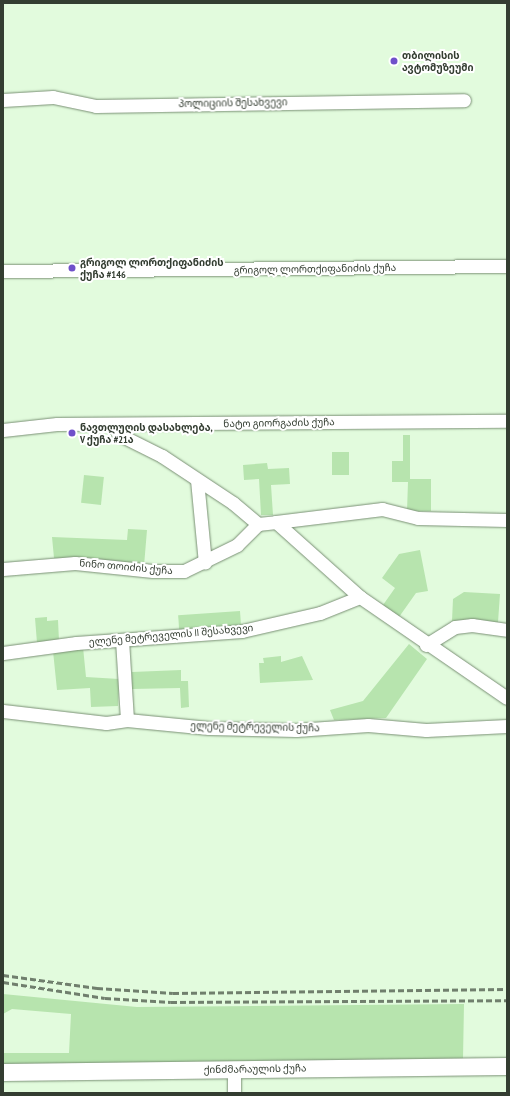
<!DOCTYPE html>
<meta charset="utf-8">
<style>
body{margin:0}
#map{position:relative;width:510px;height:1096px;overflow:hidden;background:#e2fbdd;font-family:"PT Sans Narrow","Noto Sans Georgian",sans-serif}
div>[style]{position:absolute}
.green>*{inset:0;background:#b7e4ae;transform-origin:0 0}
.roads{filter:drop-shadow(0 0 1px #7a9075) drop-shadow(0 0 1px #7a9075)}
.minor>*{height:13px;margin:-6.5px;padding:0 6.5px;transform-origin:6.5px;border-radius:6.5px;background:#fff}
.major>*{height:17px;margin:-8.5px;padding:0 8.5px;transform-origin:8.5px;border-radius:8.5px;background:#fff}
.rail>*{height:2.5px;margin-top:-1.25px;transform-origin:0;background:repeating-linear-gradient(90deg,#707f6d 0 6px,transparent 0 9px)}
.dots>*{width:11px;height:11px;translate:-50% -50%;box-sizing:border-box;border:2px solid #fff;border-radius:50%}
span{translate:-50% -50%;white-space:nowrap;text-align:center;line-height:1.15;-webkit-text-stroke:4px #fff;paint-order:stroke}
.poi-label{font-size:10px;color:#333d31;font-weight:700}
.left{translate:0 -50%;text-align:left}
.street-label{font-size:10px;color:#333d31}
.frame{position:absolute;inset:0;border:4px solid #333d31;pointer-events:none}
</style>
<div id="map">
<div class="green">
<i style="clip-path:polygon(403px 435px,410px 435px,410px 479px,431px 479px,431px 511px,407px 511px,408px 482px,392px 482px,392px 461px,403px 461px)"></i>
<i style="left:332px;top:452px;width:17px;height:23px"></i>
<i style="clip-path:polygon(267px 463px,268px 469px,289px 468px,290px 484px,271px 485px,273px 515px,261px 515px,259px 479px,244px 480px,243px 465px)"></i>
<i style="left:84px;top:475px;width:20px;height:28px;rotate:6deg"></i>
<i style="clip-path:polygon(128px 529px,147px 530px,144px 566px,54px 558px,52px 537px,127px 540px)"></i>
<i style="clip-path:polygon(420px 550px,428px 591px,416px 593px,399px 617px,383px 605px,395px 588px,382px 578px,399px 554px)"></i>
<i style="clip-path:polygon(464px 592px,500px 594px,498px 622px,452px 621px,453px 599px)"></i>
<i style="left:240px;top:611px;width:16px;height:62px;rotate:86deg"></i>
<i style="clip-path:polygon(47px 617px,47px 621px,58px 620px,59px 641px,37px 643px,35px 618px)"></i>
<i style="clip-path:polygon(409px 644px,427px 659px,386px 718px,334px 720px,330px 710px,363px 701px)"></i>
<i style="clip-path:polygon(83px 647px,86px 677px,119px 679px,118px 706px,91px 707px,90px 688px,57px 690px,53px 651px)"></i>
<i style="clip-path:polygon(281px 656px,281px 662px,302px 656px,313px 680px,260px 683px,259px 663px,264px 663px,263px 658px)"></i>
<i style="clip-path:polygon(181px 670px,181px 681px,188px 681px,189px 707px,181px 708px,180px 688px,132px 689px,132px 672px)"></i>
<i style="clip-path:polygon(3px 994px,137px 1007px,464px 1004px,463px 1059px,3px 1065px,3px 1053px,69px 1053px,71px 1014px,12px 1009px,3px 1014px)"></i>
</div>
<div class="roads">
<div class="minor">
<i style="left:3px;top:100px;width:50px;rotate:-3.4deg"></i>
<i style="left:53px;top:97px;width:44px;rotate:11.8deg"></i>
<i style="left:96px;top:106px;width:368px;rotate:-0.9deg"></i>
<i style="left:3px;top:271px;width:504px;rotate:-0.57deg"></i>
<i style="left:112px;top:425px;width:13px;rotate:51deg"></i>
<i style="left:120px;top:435px;width:47px;rotate:26.6deg"></i>
<i style="left:162px;top:456px;width:85px;rotate:33.5deg"></i>
<i style="left:233px;top:503px;width:33px;rotate:40deg"></i>
<i style="left:258px;top:524px;width:18px;rotate:-6deg"></i>
<i style="left:276px;top:522px;width:113px;rotate:41.8deg"></i>
<i style="left:360px;top:597px;width:178px;rotate:34.5deg"></i>
<i style="left:3px;top:430px;width:54px;rotate:-6.3deg"></i>
<i style="left:57px;top:424px;width:450px;rotate:-0.4deg"></i>
<i style="left:197px;top:480px;width:83px;rotate:84.5deg"></i>
<i style="left:276px;top:522px;width:107px;rotate:-7deg"></i>
<i style="left:382px;top:509px;width:37px;rotate:14deg"></i>
<i style="left:418px;top:518px;width:89px;rotate:1.3deg"></i>
<i style="left:3px;top:569px;width:72px;rotate:-4.8deg"></i>
<i style="left:75px;top:563px;width:78px;rotate:5.9deg"></i>
<i style="left:153px;top:571px;width:31px"></i>
<i style="left:184px;top:571px;width:59px;rotate:-26.1deg"></i>
<i style="left:237px;top:545px;width:30px;rotate:-45deg"></i>
<i style="left:122px;top:640px;width:80px;rotate:86.4deg"></i>
<i style="left:426px;top:645px;width:34px;rotate:-32deg"></i>
<i style="left:455px;top:627px;width:17px;rotate:-7deg"></i>
<i style="left:472px;top:625px;width:35px;rotate:8deg"></i>
<i style="left:3px;top:653px;width:74px;rotate:-7.8deg"></i>
<i style="left:76px;top:643px;width:166px;rotate:-4.1deg"></i>
<i style="left:242px;top:631px;width:80px;rotate:-13deg"></i>
<i style="left:320px;top:613px;width:43px;rotate:-21.8deg"></i>
<i style="left:3px;top:711px;width:104px;rotate:6.6deg"></i>
<i style="left:106px;top:723px;width:21px;rotate:-8deg"></i>
<i style="left:127px;top:720px;width:82px;rotate:5.6deg"></i>
<i style="left:209px;top:728px;width:87px;rotate:1.3deg"></i>
<i style="left:296px;top:730px;width:72px;rotate:-4deg"></i>
<i style="left:368px;top:725px;width:58px;rotate:4.9deg"></i>
<i style="left:426px;top:730px;width:81px;rotate:-2.8deg"></i>
<i style="left:234px;top:1069px;width:24px;rotate:90deg"></i>
</div>
<div class="major">
<i style="left:3px;top:1072px;width:504px;rotate:-0.68deg"></i>
</div>
</div>
<div class="rail">
<i style="left:3px;top:975px;width:95px;rotate:7.9deg"></i>
<i style="left:97px;top:988px;width:76px;rotate:3.8deg"></i>
<i style="left:173px;top:993px;width:334px;rotate:-0.7deg"></i>
<i style="left:3px;top:982px;width:103px;rotate:8.9deg"></i>
<i style="left:105px;top:998px;width:66px;rotate:3.5deg"></i>
<i style="left:171px;top:1002px;width:336px;rotate:-0.3deg"></i>
</div>
<div class="dots">
<i style="left:394px;top:61px;background:#6f50ca"></i>
<i style="left:72px;top:268px;background:#6f50ca"></i>
<i style="left:72px;top:433px;background:#6f50ca"></i>
</div>
<div class="poi-label">
<span class="left" style="left:402px;top:61px">თბილისის<br>ავტომუზეუმი</span>
<span class="left" style="left:80px;top:268px">გრიგოლ ლორთქიფანიძის<br>ქუჩა #146</span>
<span class="left" style="left:80px;top:433px">ნავთლუღის დასახლება,<br>V ქუჩა #21ა</span>
</div>
<div class="street-label">
<span style="left:233px;top:103px;rotate:-1deg">პოლიციის შესახვევი</span>
<span style="left:315px;top:269px;rotate:-1deg">გრიგოლ ლორთქიფანიძის ქუჩა</span>
<span style="left:279px;top:423px;rotate:-1deg">ნატო გიორგაძის ქუჩა</span>
<span style="left:126px;top:567px;rotate:5deg">ნინო თოიძის ქუჩა</span>
<span style="left:171px;top:635px;rotate:-5deg">ელენე მეტრეველის II შესახვევი</span>
<span style="left:255px;top:727px;rotate:1deg">ელენე მეტრეველის ქუჩა</span>
<span style="left:255px;top:1069px;rotate:-1deg">ქინძმარაულის ქუჩა</span>
</div>
<div class="frame"></div>
</div>
